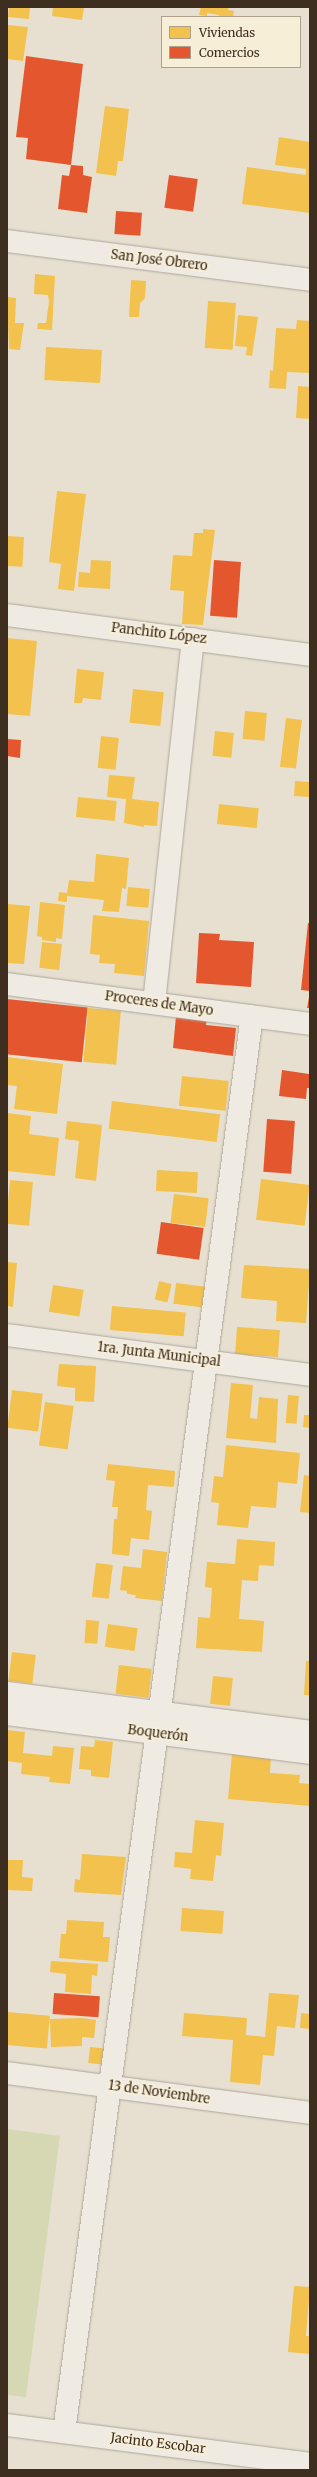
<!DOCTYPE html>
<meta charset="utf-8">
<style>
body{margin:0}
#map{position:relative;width:317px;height:2477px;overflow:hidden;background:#e7e0d1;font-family:Merriweather,serif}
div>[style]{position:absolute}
.green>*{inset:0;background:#d6d7b3}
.homes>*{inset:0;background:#f2c14e;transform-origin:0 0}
.shops>*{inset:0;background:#e4572e;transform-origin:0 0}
.roads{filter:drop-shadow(0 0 1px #ada599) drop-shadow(0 0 1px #ada599)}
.minor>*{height:22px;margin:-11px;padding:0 11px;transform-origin:11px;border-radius:11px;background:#efebe3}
span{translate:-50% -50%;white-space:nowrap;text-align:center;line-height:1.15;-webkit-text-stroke:4px #f7eed8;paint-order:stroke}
.street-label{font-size:13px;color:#3d2e20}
.frame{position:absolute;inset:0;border:8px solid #3d2e20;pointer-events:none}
.legend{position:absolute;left:161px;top:16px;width:140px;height:52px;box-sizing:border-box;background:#f7eed8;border:1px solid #ada18e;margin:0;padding:5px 7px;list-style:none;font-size:12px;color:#3d2e20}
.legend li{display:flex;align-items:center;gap:8px;height:20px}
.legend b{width:20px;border:1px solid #ada18e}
</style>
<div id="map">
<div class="green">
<i style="clip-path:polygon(7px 2129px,60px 2136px,26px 2397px,7px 2395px)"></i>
</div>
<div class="homes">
<i style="clip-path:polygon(9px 7px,30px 7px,29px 19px,8px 17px)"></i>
<i style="clip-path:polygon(53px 7px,84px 7px,82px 20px,52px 16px)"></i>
<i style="clip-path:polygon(201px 7px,229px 7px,228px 10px,234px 11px,233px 17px,219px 17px,219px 15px,207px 13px,207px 16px,199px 15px)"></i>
<i style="clip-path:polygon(7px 25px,28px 27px,23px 61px,7px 59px)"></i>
<i style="clip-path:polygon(105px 106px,129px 109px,123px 161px,118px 161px,116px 176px,96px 173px)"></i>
<i style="clip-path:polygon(279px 137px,310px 142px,310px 213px,242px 204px,247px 167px,306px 175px,306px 169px,275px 165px)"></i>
<i style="clip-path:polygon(35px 274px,55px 276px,52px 330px,37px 329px,38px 323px,46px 323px,49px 302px,48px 295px,34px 294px)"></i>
<i style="clip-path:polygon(131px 280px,146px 281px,145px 298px,140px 303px,139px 317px,129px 317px)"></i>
<i style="clip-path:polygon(7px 297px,16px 298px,15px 323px,24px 323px,20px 350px,9px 349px)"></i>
<i style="left:208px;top:301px;width:28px;height:47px;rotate:4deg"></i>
<i style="clip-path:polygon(238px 315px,258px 317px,252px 356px,246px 355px,247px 347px,235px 346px)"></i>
<i style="clip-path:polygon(297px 320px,310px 321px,310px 373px,287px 372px,286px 389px,269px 388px,270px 370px,273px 371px,276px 328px,296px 329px)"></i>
<i style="left:46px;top:347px;width:56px;height:33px;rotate:3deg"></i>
<i style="clip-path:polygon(298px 386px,310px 387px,310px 419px,296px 418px)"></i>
<i style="clip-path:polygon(57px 491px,86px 494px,74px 591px,58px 589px,61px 564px,49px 562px)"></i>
<i style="clip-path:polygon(203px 529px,215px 530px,203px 625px,182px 624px,184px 591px,170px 590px,173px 555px,192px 556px,194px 533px,203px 533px)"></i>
<i style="left:7px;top:536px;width:17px;height:30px;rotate:3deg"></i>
<i style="clip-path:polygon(91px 560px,111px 561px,110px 589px,78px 587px,79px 572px,90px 573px)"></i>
<i style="clip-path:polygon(7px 638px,37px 641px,30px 716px,7px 714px)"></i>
<i style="clip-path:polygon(77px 669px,104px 672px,101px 700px,83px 698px,82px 703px,74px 703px)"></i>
<i style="left:133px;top:689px;width:31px;height:34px;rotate:6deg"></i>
<i style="left:245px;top:711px;width:22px;height:28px;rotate:5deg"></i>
<i style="left:286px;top:718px;width:16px;height:49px;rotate:7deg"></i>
<i style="left:215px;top:731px;width:19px;height:25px;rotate:6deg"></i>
<i style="left:101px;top:736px;width:18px;height:32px;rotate:6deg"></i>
<i style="clip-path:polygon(109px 775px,135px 777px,132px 799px,159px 802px,157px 826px,144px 825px,144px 827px,124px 823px,126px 799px,107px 797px)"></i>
<i style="left:295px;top:781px;width:15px;height:15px;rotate:4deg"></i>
<i style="left:78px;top:797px;width:39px;height:20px;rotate:6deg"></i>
<i style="left:219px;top:804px;width:40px;height:20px;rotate:6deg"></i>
<i style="clip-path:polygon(96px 854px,129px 858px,126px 889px,122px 888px,119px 912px,102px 911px,104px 900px,67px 896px,67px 902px,58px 901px,59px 892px,67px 893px,69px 880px,94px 882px)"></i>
<i style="left:128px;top:887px;width:22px;height:19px;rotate:5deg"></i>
<i style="clip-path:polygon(40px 902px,65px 905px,62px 939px,56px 938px,56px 942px,42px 940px,42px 937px,37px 936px)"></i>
<i style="clip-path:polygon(7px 904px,30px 906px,24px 964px,7px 963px)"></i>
<i style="clip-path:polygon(93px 915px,149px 921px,144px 976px,114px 973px,115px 964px,99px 963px,100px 955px,90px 954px)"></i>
<i style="left:42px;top:942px;width:20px;height:26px;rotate:6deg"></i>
<i style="left:88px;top:1008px;width:33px;height:54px;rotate:5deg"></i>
<i style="clip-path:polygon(7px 1057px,63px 1064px,57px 1114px,14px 1109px,17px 1086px,7px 1085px)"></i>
<i style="left:182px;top:1076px;width:47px;height:30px;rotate:6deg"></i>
<i style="left:112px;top:1101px;width:109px;height:28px;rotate:7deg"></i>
<i style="clip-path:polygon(7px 1113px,31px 1116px,29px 1134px,59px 1138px,55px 1176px,7px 1171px)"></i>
<i style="clip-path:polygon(67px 1121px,102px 1125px,96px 1181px,75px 1178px,79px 1141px,65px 1139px)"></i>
<i style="left:157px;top:1170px;width:41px;height:21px;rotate:3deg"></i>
<i style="left:261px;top:1179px;width:49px;height:41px;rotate:7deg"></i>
<i style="left:10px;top:1180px;width:23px;height:44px;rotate:5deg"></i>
<i style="left:174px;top:1194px;width:35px;height:29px;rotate:7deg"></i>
<i style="clip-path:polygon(7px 1262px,17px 1263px,13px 1307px,7px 1306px)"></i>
<i style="clip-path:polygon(244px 1265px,310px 1269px,306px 1323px,276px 1321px,277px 1301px,241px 1298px)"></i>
<i style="left:159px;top:1281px;width:13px;height:19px;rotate:13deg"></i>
<i style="left:176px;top:1283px;width:34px;height:21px;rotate:7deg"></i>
<i style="left:53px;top:1285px;width:31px;height:27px;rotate:9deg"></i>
<i style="left:112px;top:1306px;width:74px;height:24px;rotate:5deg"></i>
<i style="left:237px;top:1327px;width:43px;height:27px;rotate:4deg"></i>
<i style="clip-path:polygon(59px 1364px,96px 1366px,94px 1402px,75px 1401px,75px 1388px,57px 1386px)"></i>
<i style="clip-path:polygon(231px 1383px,253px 1385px,250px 1418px,257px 1419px,259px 1397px,278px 1399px,276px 1443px,226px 1438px)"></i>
<i style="left:12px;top:1390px;width:31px;height:38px;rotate:7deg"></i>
<i style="left:288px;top:1395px;width:11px;height:28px;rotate:5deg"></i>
<i style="left:45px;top:1402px;width:29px;height:44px;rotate:8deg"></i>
<i style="clip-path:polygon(304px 1415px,310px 1415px,310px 1428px,303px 1427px)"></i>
<i style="clip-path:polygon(226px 1445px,300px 1453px,297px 1484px,278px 1482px,276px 1508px,251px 1506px,248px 1528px,217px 1525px,219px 1503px,211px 1502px,214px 1476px,223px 1477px)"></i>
<i style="clip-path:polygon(108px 1464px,175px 1471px,174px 1487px,148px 1485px,146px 1510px,152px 1511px,149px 1540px,131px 1538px,129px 1556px,112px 1554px,114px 1519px,117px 1519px,118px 1507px,112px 1507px,115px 1481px,106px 1480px)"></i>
<i style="clip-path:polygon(304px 1475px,310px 1476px,310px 1513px,300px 1512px)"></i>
<i style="clip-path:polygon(237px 1539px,275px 1542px,274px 1566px,259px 1565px,258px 1581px,242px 1580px,239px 1619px,264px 1621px,262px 1652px,196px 1648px,198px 1617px,210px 1618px,212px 1588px,205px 1587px,207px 1562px,235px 1564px)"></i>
<i style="clip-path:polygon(143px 1549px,167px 1552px,162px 1601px,135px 1598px,136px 1595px,127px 1594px,127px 1591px,120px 1590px,123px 1566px,141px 1568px)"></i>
<i style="left:96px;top:1563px;width:17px;height:34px;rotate:7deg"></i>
<i style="left:86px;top:1620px;width:13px;height:23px;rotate:4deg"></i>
<i style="left:108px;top:1624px;width:30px;height:23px;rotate:8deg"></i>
<i style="left:12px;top:1652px;width:24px;height:29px;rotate:7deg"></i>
<i style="clip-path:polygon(306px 1661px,310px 1661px,310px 1695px,304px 1695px)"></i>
<i style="left:119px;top:1665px;width:33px;height:29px;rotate:7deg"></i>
<i style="left:213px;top:1676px;width:20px;height:28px;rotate:6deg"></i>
<i style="clip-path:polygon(7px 1730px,25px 1732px,23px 1753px,52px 1756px,53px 1746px,74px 1748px,70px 1784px,49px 1782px,50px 1777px,21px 1774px,22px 1763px,7px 1761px)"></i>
<i style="clip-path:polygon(95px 1740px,113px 1742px,109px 1778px,91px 1776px,91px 1770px,79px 1769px,81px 1746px,94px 1747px)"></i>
<i style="clip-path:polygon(232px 1753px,271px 1756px,270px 1773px,300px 1775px,299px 1783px,310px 1784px,310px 1806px,228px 1799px)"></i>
<i style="clip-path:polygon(195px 1820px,224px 1823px,221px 1856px,216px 1855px,213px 1881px,190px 1879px,191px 1869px,174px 1867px,175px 1852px,192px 1853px)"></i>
<i style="clip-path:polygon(82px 1854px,126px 1857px,121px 1895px,74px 1892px,75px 1879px,80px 1880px)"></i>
<i style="clip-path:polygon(7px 1860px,23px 1860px,22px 1877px,33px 1878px,32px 1891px,7px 1890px)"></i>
<i style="left:182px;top:1908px;width:42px;height:23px;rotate:4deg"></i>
<i style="clip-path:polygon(67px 1920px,104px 1922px,103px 1937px,110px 1937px,108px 1962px,59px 1958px,61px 1934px,66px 1934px)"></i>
<i style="clip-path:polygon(51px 1961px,98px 1964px,97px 1976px,92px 1975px,91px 1994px,65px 1992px,66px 1974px,50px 1972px)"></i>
<i style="clip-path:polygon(269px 1993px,299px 1995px,295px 2028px,277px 2026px,274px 2056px,263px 2055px,260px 2085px,230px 2082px,233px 2040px,182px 2036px,184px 2013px,247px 2018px,246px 2035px,265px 2037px)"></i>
<i style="left:7px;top:2012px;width:43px;height:33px;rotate:5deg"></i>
<i style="clip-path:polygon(301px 2013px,310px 2014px,310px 2029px,300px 2028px)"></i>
<i style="clip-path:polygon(81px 2018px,96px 2020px,94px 2038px,82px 2037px,82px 2046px,51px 2047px,50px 2019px)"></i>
<i style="left:90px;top:2047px;width:19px;height:16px;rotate:6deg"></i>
<i style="clip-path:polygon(294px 2286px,310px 2287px,306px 2336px,310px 2336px,310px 2354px,288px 2352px)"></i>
</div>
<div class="shops">
<i style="clip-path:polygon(26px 56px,83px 64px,71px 165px,26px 159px,28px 138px,16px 137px)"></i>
<i style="clip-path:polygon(71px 165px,83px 166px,83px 175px,92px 177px,87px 213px,58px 209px,62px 175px,69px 176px)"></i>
<i style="left:169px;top:175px;width:29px;height:33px;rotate:8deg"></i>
<i style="left:116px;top:211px;width:26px;height:23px;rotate:4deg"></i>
<i style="left:214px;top:560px;width:27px;height:56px;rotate:4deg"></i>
<i style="clip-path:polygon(7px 739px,21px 740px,20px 758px,7px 756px)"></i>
<i style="clip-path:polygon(308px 923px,310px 923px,310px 991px,301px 990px)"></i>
<i style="clip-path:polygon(199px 933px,220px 934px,219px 940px,254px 942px,251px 987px,196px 983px)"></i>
<i style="clip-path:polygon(309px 997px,310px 997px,310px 1008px,307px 1008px)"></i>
<i style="left:7px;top:999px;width:81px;height:55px;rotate:6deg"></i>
<i style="clip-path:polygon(176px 1016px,207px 1019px,206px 1025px,236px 1028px,233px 1056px,173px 1048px)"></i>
<i style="clip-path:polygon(282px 1070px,309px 1074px,310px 1088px,307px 1088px,306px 1099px,279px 1096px)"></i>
<i style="left:267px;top:1119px;width:28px;height:53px;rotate:4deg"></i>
<i style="left:161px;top:1222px;width:43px;height:32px;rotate:8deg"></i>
<i style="left:54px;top:1993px;width:46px;height:21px;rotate:4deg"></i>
</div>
<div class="roads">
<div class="minor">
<i style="left:7px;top:241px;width:305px;rotate:7.3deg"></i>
<i style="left:7px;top:615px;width:306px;rotate:7.5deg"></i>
<i style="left:7px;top:984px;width:306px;rotate:7.5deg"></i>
<i style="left:154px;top:1003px;width:366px;rotate:-83.9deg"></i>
<i style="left:7px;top:1335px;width:306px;rotate:7.5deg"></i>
<i style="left:7px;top:1693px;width:305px;rotate:7.3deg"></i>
<i style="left:7px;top:1714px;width:305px;rotate:7.3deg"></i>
<i style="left:7px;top:2073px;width:306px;rotate:7.5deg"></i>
<i style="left:7px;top:2425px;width:305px;rotate:7.3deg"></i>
<i style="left:64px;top:2432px;width:1428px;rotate:-82.44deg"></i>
</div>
</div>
<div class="street-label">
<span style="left:159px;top:261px;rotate:7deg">San José Obrero</span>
<span style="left:159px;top:634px;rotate:7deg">Panchito López</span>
<span style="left:159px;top:1004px;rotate:8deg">Proceres de Mayo</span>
<span style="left:159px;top:1355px;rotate:7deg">1ra. Junta Municipal</span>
<span style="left:158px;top:1734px;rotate:7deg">Boquerón</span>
<span style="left:159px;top:2093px;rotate:8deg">13 de Noviembre</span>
<span style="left:158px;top:2444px;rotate:7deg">Jacinto Escobar</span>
</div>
<div class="frame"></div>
<ul class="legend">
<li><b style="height:11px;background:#f2c14e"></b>Viviendas</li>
<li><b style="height:11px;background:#e4572e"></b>Comercios</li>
</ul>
</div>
